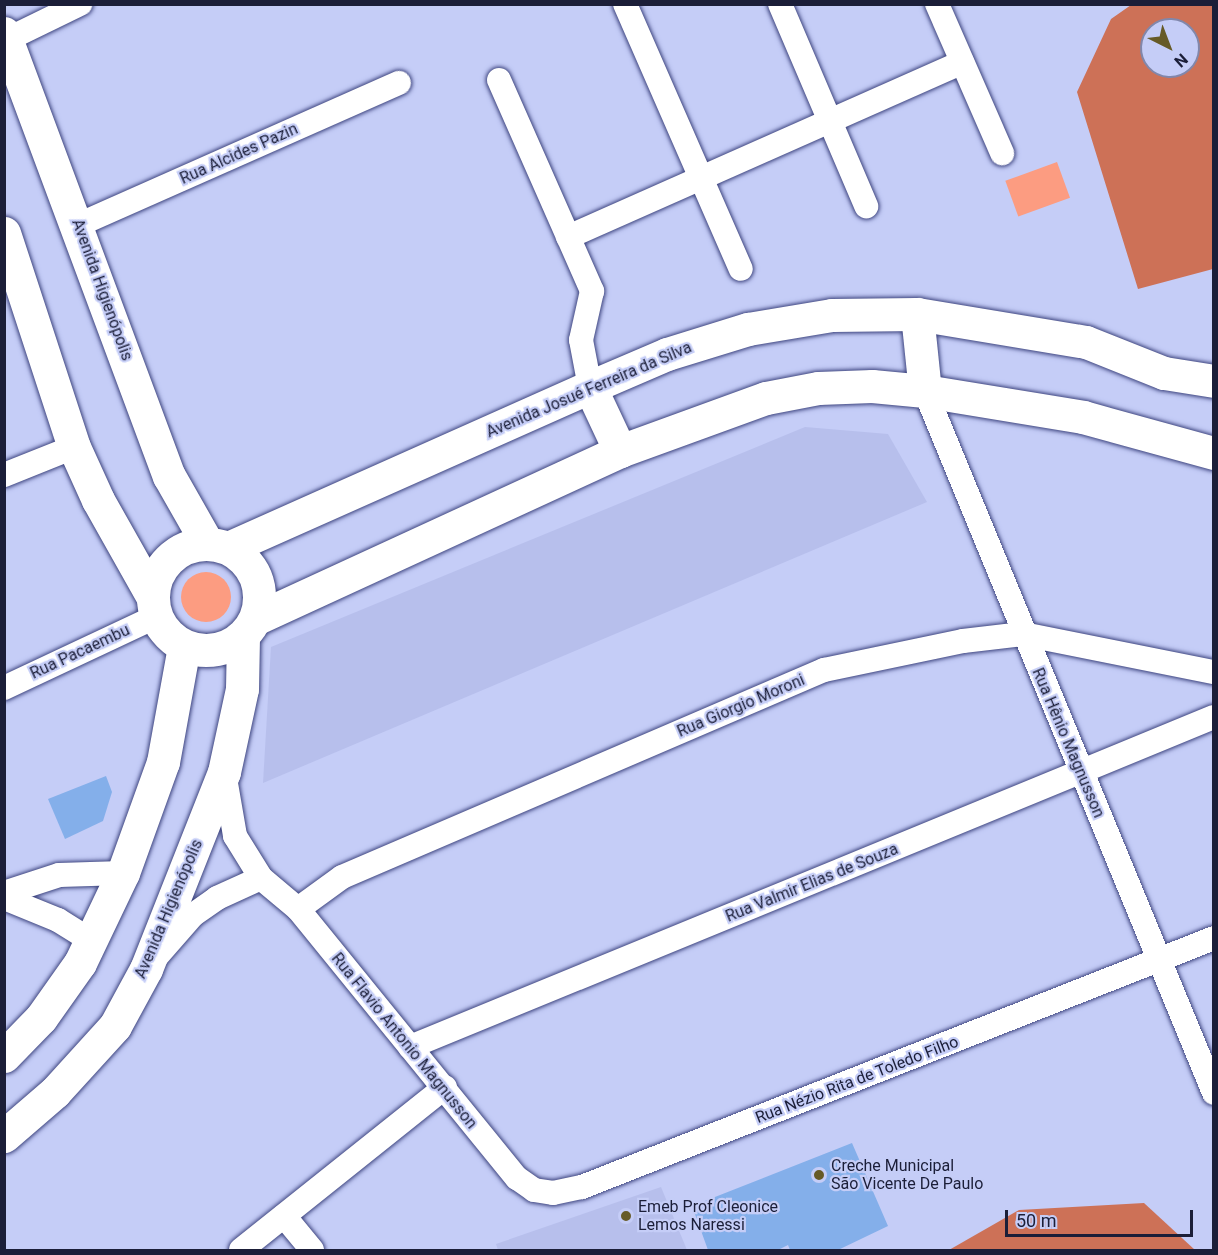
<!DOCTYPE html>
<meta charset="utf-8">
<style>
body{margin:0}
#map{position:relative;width:1218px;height:1255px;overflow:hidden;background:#c5cdf7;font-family:Roboto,sans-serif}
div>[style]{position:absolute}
.built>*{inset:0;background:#b7bfec}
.green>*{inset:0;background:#fc9c81;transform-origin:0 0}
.round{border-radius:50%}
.forest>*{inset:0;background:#cd7157}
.building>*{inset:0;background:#84afea}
.roads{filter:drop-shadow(0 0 2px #3e4580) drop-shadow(0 0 2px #3e4580)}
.street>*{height:24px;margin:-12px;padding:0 12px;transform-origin:12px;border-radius:12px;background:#fff}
.secondary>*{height:33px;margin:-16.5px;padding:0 16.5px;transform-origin:16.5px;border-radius:16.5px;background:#fff}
.secondary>.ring{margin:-16.5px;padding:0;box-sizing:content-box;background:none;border:33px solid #fff;border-radius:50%}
.dots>*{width:16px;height:16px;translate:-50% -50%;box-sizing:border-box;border:3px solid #c5cdf7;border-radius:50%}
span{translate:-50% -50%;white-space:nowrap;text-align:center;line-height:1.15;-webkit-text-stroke:4.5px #c5cdf7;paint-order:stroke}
.street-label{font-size:16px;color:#1b1e38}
.poi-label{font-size:16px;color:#1b1e38}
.left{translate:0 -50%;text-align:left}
.frame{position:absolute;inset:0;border:6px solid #1b1e38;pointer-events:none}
.north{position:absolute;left:1140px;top:18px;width:60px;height:60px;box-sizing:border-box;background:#c5cdf7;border:2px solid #8187ab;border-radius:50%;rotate:138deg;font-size:16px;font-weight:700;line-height:24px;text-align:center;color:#1b1e38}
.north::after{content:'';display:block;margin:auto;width:21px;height:27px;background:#665a27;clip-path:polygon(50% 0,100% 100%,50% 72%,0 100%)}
.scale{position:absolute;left:1005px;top:1210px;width:188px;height:27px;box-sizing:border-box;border:3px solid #1b1e38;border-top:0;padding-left:8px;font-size:18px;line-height:21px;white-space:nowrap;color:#1b1e38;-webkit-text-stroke:4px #c5cdf7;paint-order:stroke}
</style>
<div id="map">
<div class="built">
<i style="clip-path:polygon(805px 427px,888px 434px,927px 502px,263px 783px,271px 647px)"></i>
<i style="clip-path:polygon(661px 1187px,687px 1250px,498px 1250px,496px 1244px)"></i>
</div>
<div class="green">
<i style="left:1057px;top:162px;width:38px;height:55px;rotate:70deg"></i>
<i class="round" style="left:181px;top:572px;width:50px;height:50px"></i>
</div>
<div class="forest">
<i style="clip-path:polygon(evenodd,1131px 5px,1214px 5px,1213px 269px,1138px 289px,1077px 92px,1111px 19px,1131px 5px,1152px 30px,1188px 30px,1188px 66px,1152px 66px,1152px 30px)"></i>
<i style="clip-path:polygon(1144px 1203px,1195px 1250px,949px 1250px,1019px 1210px)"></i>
</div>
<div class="building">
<i style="clip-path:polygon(106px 776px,112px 792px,103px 821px,65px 839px,48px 799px)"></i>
<i style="clip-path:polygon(852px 1143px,888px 1226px,838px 1250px,790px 1250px,788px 1245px,778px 1250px,708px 1250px,692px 1206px)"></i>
</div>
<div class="roads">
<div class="street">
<i style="left:625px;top:4px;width:289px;rotate:66.4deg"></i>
<i style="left:780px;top:4px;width:220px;rotate:66.9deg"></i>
<i style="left:937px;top:4px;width:163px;rotate:66.4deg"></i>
<i style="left:4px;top:41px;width:85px;rotate:-26deg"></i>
<i style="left:499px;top:80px;width:231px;rotate:66.2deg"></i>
<i style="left:592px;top:291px;width:50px;rotate:102.7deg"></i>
<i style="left:581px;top:340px;width:48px;rotate:79.2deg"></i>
<i style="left:78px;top:225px;width:351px;rotate:-23.9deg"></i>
<i style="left:568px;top:237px;width:431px;rotate:-23.9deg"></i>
<i style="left:925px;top:391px;width:759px;rotate:67.62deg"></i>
<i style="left:4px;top:475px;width:75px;rotate:-21.8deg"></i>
<i style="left:4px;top:688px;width:167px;rotate:-25.2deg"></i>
<i style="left:224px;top:772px;width:65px;rotate:80.2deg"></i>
<i style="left:235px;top:836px;width:49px;rotate:58.2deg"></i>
<i style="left:261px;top:878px;width:48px;rotate:40deg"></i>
<i style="left:298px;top:909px;width:347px;rotate:50.9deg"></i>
<i style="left:517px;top:1178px;width:21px;rotate:35deg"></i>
<i style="left:534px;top:1190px;width:19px;rotate:9deg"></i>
<i style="left:553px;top:1193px;width:30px;rotate:-12deg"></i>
<i style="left:582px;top:1187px;width:679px;rotate:-21.5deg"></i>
<i style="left:4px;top:893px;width:58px;rotate:-18.1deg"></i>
<i style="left:59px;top:875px;width:64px;rotate:-1.8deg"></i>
<i style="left:4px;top:898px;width:58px;rotate:22.2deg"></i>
<i style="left:58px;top:920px;width:39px;rotate:32deg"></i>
<i style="left:298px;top:909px;width:54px;rotate:-36deg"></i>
<i style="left:342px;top:877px;width:525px;rotate:-23.24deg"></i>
<i style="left:824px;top:670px;width:142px;rotate:-11.8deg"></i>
<i style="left:963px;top:641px;width:60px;rotate:-6.7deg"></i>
<i style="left:1023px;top:634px;width:195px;rotate:11.3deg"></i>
<i style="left:157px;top:956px;width:55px;rotate:-48.7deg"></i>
<i style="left:193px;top:915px;width:29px;rotate:-35deg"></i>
<i style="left:217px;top:898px;width:48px;rotate:-24.4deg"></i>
<i style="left:410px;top:1047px;width:869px;rotate:-22.32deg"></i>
<i style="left:284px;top:1216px;width:44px;rotate:50.5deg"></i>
<i style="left:241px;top:1250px;width:261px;rotate:-38.6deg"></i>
</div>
<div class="secondary">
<i style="left:4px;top:33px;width:473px;rotate:69.6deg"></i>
<i style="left:169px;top:476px;width:77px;rotate:60.4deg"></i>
<i style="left:4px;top:233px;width:225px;rotate:71.9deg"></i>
<i style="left:74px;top:447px;width:58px;rotate:65.6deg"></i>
<i style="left:98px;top:500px;width:110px;rotate:60.6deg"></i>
<i style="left:917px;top:314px;width:77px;rotate:84.1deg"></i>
<i style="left:590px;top:387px;width:71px;rotate:64.9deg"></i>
<i class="ring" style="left:153px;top:544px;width:73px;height:73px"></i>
<i style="left:228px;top:548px;width:396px;rotate:-24deg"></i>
<i style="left:590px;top:387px;width:84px;rotate:-23.2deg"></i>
<i style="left:667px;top:354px;width:85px;rotate:-17.2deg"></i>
<i style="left:748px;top:329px;width:85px;rotate:-9.5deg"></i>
<i style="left:832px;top:315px;width:85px;rotate:-0.7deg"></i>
<i style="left:917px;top:314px;width:171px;rotate:9.4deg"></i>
<i style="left:1086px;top:342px;width:84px;rotate:21.7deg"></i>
<i style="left:1164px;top:373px;width:51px;rotate:9.1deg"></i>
<i style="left:255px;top:619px;width:402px;rotate:-24.7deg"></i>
<i style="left:620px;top:451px;width:155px;rotate:-20deg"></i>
<i style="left:766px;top:398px;width:53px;rotate:-10.9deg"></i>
<i style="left:818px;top:388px;width:54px;rotate:-2.1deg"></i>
<i style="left:872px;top:386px;width:53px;rotate:5.4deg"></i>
<i style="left:925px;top:391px;width:160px;rotate:9.3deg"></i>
<i style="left:1083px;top:417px;width:136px;rotate:15.4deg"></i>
<i style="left:4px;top:1056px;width:53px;rotate:-45.8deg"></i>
<i style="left:41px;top:1018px;width:67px;rotate:-54.7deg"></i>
<i style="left:80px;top:963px;width:100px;rotate:-64.5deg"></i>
<i style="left:123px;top:873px;width:118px;rotate:-70.2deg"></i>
<i style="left:163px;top:762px;width:117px;rotate:-79.7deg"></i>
<i style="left:4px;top:1136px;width:67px;rotate:-40.8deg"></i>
<i style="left:55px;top:1092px;width:89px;rotate:-47.7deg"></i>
<i style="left:115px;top:1026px;width:65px;rotate:-61.5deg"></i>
<i style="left:146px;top:969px;width:212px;rotate:-68.4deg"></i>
<i style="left:224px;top:772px;width:85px;rotate:-77.8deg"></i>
<i style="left:242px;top:689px;width:53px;rotate:-88.9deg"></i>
</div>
</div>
<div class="dots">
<i style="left:819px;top:1175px;background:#665a27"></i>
<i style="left:626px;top:1216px;background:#665a27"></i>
</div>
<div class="street-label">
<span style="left:239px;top:154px;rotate:-24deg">Rua Alcides Pazin</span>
<span style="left:102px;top:290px;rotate:70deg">Avenida Higienópolis</span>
<span style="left:589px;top:390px;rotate:-23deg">Avenida Josué Ferreira da Silva</span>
<span style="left:80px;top:652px;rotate:-25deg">Rua Pacaembu</span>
<span style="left:741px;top:706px;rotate:-23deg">Rua Giorgio Moroni</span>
<span style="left:1068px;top:743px;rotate:67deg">Rua Hênio Magnusson</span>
<span style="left:812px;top:883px;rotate:-22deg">Rua Valmir Elias de Souza</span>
<span style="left:169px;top:909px;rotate:-67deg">Avenida Higienópolis</span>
<span style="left:404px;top:1041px;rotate:51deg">Rua Flavio Antonio Magnusson</span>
<span style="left:857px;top:1080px;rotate:-21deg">Rua Nézio Rita de Toledo Filho</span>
</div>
<div class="poi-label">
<span class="left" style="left:831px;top:1175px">Creche Municipal<br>São Vicente De Paulo</span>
<span class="left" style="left:638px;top:1216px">Emeb Prof Cleonice<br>Lemos Naressi</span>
</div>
<div class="frame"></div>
<div class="north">N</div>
<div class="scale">50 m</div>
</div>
